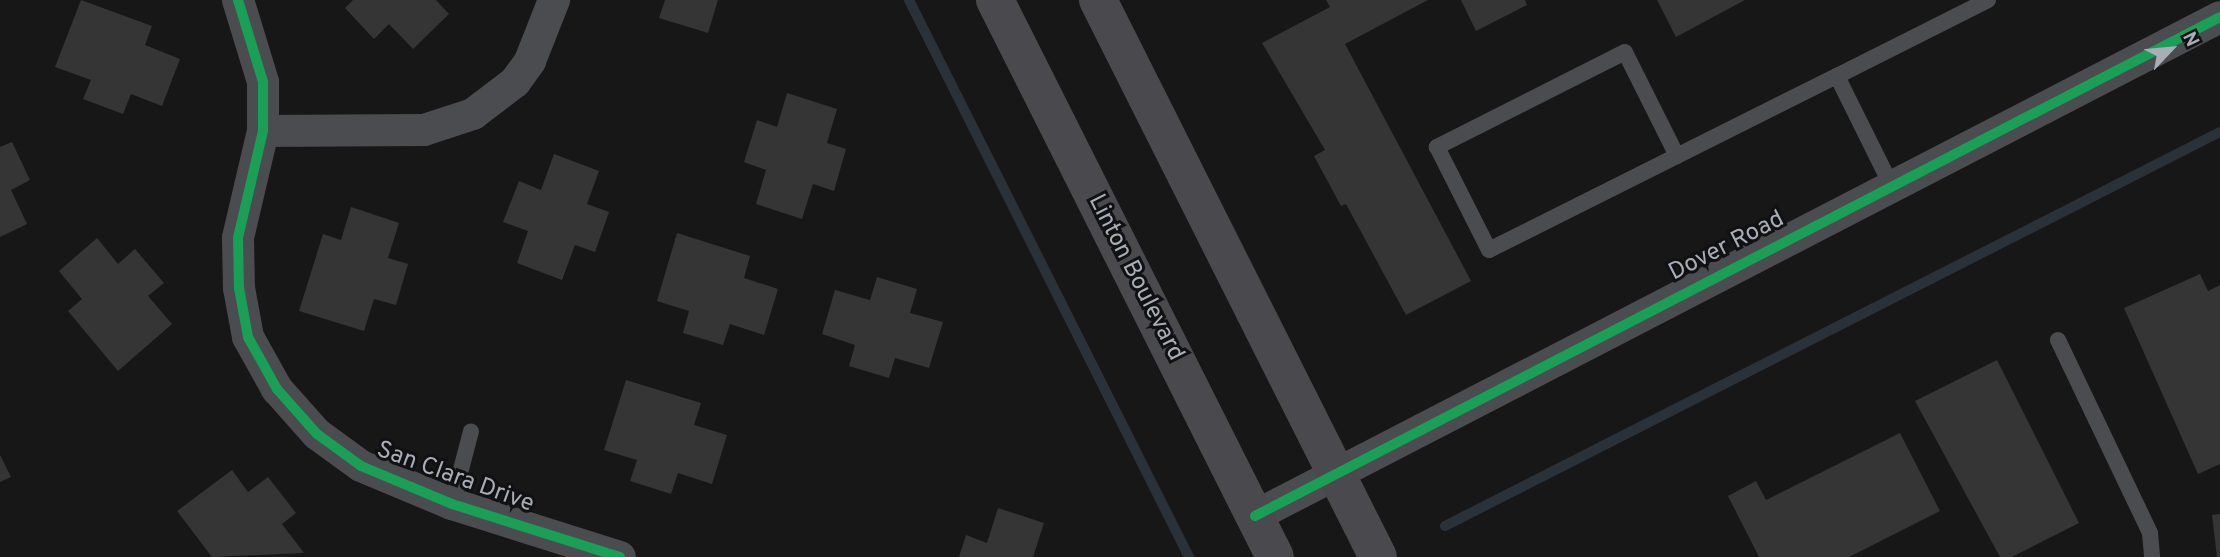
<!DOCTYPE html>
<style>
body{margin:0}
#map{position:relative;width:2220px;height:557px;overflow:hidden;background:#171717;font-family:Overpass,sans-serif}
div>[style]{position:absolute}
.stream>*{height:10px;margin:-5px;padding:0 5px;transform-origin:5px;border-radius:5px;background:#2a3239}
.building>*{inset:0;background:#353536}
.service>*{height:16px;margin:-8px;padding:0 8px;transform-origin:8px;border-radius:8px;background:#4b4c50}
.minor>*{height:32px;margin:-16px;padding:0 16px;transform-origin:16px;border-radius:16px;background:#4b4c50}
.secondary>*{height:38px;margin:-19px;padding:0 19px;transform-origin:19px;border-radius:19px;background:#4a4a4e}
.cycleway>*{height:10px;margin:-5px;padding:0 5px;transform-origin:5px;border-radius:5px;background:#1a9f57}
span{translate:-50% -50%;white-space:nowrap;text-align:center;line-height:1.15;-webkit-text-stroke:6px #111113;paint-order:stroke}
.street-label{font-size:24px;color:#a8adb8}
.north{position:absolute;left:2136px;top:14px;width:70px;height:70px;-webkit-text-stroke:5px #111113;paint-order:stroke;rotate:64deg;font-size:19px;font-weight:700;line-height:28px;text-align:center;color:#a8adb8}
.north::after{content:'';display:block;margin:auto;width:24px;height:32px;background:#a8adb8;clip-path:polygon(50% 0,100% 100%,50% 72%,0 100%)}
</style>
<div id="map">
<div class="stream">
<i style="left:909px;top:0;width:623px;rotate:63.31deg"></i>
<i style="left:1445px;top:526px;width:869px;rotate:-26.95deg"></i>
</div>
<div class="building">
<i style="clip-path:polygon(81px 0,152px 26px,145px 45px,180px 59px,162px 106px,131px 94px,123px 114px,83px 99px,91px 80px,55px 67px)"></i>
<i style="clip-path:polygon(353px 0,436px 0,449px 14px,413px 49px,389px 24px,374px 39px,345px 8px)"></i>
<i style="clip-path:polygon(665px 0,718px 0,708px 33px,659px 18px)"></i>
<i style="clip-path:polygon(1326px 0,1428px 0,1345px 44px,1471px 281px,1406px 315px,1346px 204px,1341px 206px,1314px 156px,1325px 150px,1262px 43px,1330px 7px)"></i>
<i style="clip-path:polygon(1461px 0,1525px 0,1527px 5px,1476px 31px)"></i>
<i style="clip-path:polygon(1657px 0,1745px 0,1676px 37px)"></i>
<i style="clip-path:polygon(787px 93px,837px 109px,827px 143px,846px 149px,834px 191px,813px 184px,802px 219px,756px 204px,766px 170px,744px 162px,757px 120px,777px 127px)"></i>
<i style="clip-path:polygon(12px 142px,30px 180px,11px 190px,27px 224px,0 237px,0 147px)"></i>
<i style="clip-path:polygon(554px 154px,599px 171px,587px 204px,609px 212px,595px 252px,575px 245px,562px 280px,517px 263px,528px 231px,503px 222px,519px 181px,541px 190px)"></i>
<i style="clip-path:polygon(351px 207px,399px 223px,388px 258px,408px 264px,396px 305px,374px 299px,364px 331px,299px 311px,323px 234px,341px 240px)"></i>
<i style="clip-path:polygon(677px 233px,750px 256px,744px 278px,778px 289px,764px 335px,730px 324px,723px 345px,683px 333px,689px 311px,657px 301px)"></i>
<i style="clip-path:polygon(97px 238px,118px 264px,135px 249px,164px 283px,148px 296px,172px 324px,118px 371px,68px 311px,82px 299px,59px 271px)"></i>
<i style="clip-path:polygon(2200px 274px,2208px 291px,2220px 285px,2220px 464px,2198px 474px,2124px 308px)"></i>
<i style="clip-path:polygon(877px 277px,917px 289px,910px 313px,943px 322px,929px 368px,895px 358px,889px 378px,849px 366px,855px 345px,822px 334px,835px 290px,870px 300px)"></i>
<i style="clip-path:polygon(1997px 360px,2079px 523px,2012px 557px,2000px 557px,1915px 401px)"></i>
<i style="clip-path:polygon(626px 380px,701px 403px,694px 425px,727px 435px,712px 484px,678px 473px,671px 494px,630px 481px,637px 460px,604px 450px)"></i>
<i style="clip-path:polygon(1900px 433px,1940px 511px,1849px 557px,1759px 557px,1728px 496px,1756px 481px,1766px 500px)"></i>
<i style="clip-path:polygon(0 455px,11px 477px,0 482px)"></i>
<i style="clip-path:polygon(232px 470px,248px 492px,268px 477px,296px 513px,282px 524px,304px 553px,212px 557px,177px 511px)"></i>
<i style="clip-path:polygon(998px 508px,1044px 523px,1033px 557px,959px 557px,966px 535px,987px 543px)"></i>
<i style="clip-path:polygon(2220px 514px,2220px 557px,2217px 557px,2212px 515px)"></i>
</div>
<div class="service">
<i style="left:1837px;top:76px;width:124px;rotate:63.6deg"></i>
<i style="left:1677px;top:156px;width:116px;rotate:-116.6deg"></i>
<i style="left:1625px;top:52px;width:211px;rotate:153.2deg"></i>
<i style="left:1437px;top:147px;width:115px;rotate:63.2deg"></i>
<i style="left:1489px;top:250px;width:389px;rotate:-26.6deg"></i>
<i style="left:1837px;top:76px;width:169px;rotate:-26.7deg"></i>
<i style="left:2058px;top:340px;width:214px;rotate:64.5deg"></i>
<i style="left:2150px;top:533px;width:24px;rotate:85deg"></i>
<i style="left:452px;top:504px;width:75px;rotate:-75.4deg"></i>
</div>
<div class="minor">
<i style="left:238px;top:0;width:86px;rotate:73deg"></i>
<i style="left:263px;top:82px;width:49px;rotate:90deg"></i>
<i style="left:263px;top:131px;width:110px;rotate:103.2deg"></i>
<i style="left:238px;top:238px;width:50px;rotate:88.9deg"></i>
<i style="left:239px;top:288px;width:50px;rotate:79.6deg"></i>
<i style="left:248px;top:337px;width:60px;rotate:60.9deg"></i>
<i style="left:277px;top:389px;width:60px;rotate:48.4deg"></i>
<i style="left:317px;top:434px;width:54px;rotate:36deg"></i>
<i style="left:361px;top:466px;width:99px;rotate:22.7deg"></i>
<i style="left:452px;top:504px;width:176px;rotate:17.5deg"></i>
<i style="left:263px;top:131px;width:161px;rotate:-0.4deg"></i>
<i style="left:424px;top:130px;width:52px;rotate:-18.1deg"></i>
<i style="left:473px;top:114px;width:53px;rotate:-37.3deg"></i>
<i style="left:515px;top:82px;width:26px;rotate:-54deg"></i>
<i style="left:530px;top:61px;width:66px;rotate:-68.5deg"></i>
<i style="left:1255px;top:516px;width:1086px;rotate:-27.34deg"></i>
</div>
<div class="secondary">
<i style="left:995px;top:0;width:623px;rotate:63.31deg"></i>
<i style="left:1098px;top:0;width:623px;rotate:63.31deg"></i>
</div>
<div class="cycleway">
<i style="left:238px;top:0;width:86px;rotate:73deg"></i>
<i style="left:263px;top:82px;width:49px;rotate:90deg"></i>
<i style="left:263px;top:131px;width:110px;rotate:103.2deg"></i>
<i style="left:238px;top:238px;width:50px;rotate:88.9deg"></i>
<i style="left:239px;top:288px;width:50px;rotate:79.6deg"></i>
<i style="left:248px;top:337px;width:60px;rotate:60.9deg"></i>
<i style="left:277px;top:389px;width:60px;rotate:48.4deg"></i>
<i style="left:317px;top:434px;width:54px;rotate:36deg"></i>
<i style="left:361px;top:466px;width:99px;rotate:22.7deg"></i>
<i style="left:452px;top:504px;width:176px;rotate:17.5deg"></i>
<i style="left:1255px;top:516px;width:1086px;rotate:-27.34deg"></i>
</div>
<div class="street-label">
<span style="left:1727px;top:247px;rotate:-27deg">Dover Road</span>
<span style="left:1135px;top:278px;rotate:63deg">Linton Boulevard</span>
<span style="left:455px;top:478px;rotate:20deg">San Clara Drive</span>
</div>
<div class="north">N</div>
</div>
